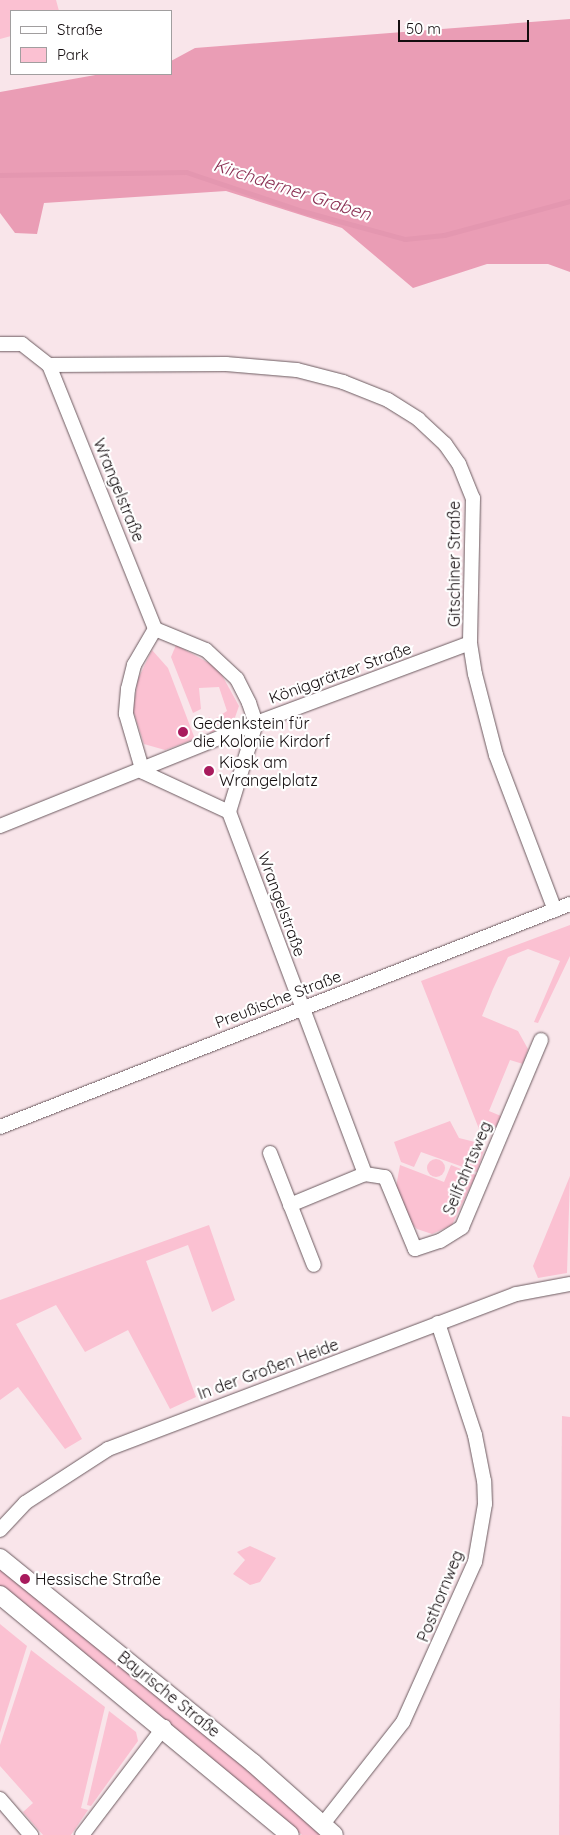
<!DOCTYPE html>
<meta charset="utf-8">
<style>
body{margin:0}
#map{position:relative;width:570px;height:1835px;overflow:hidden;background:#f9e5ea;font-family:Quicksand,sans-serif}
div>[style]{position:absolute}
.green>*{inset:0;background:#fbc1d2}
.round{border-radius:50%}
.forest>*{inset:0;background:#ea9db5}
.stream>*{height:5px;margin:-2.5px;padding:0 2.5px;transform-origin:2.5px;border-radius:2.5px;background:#e497b0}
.roads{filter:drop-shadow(0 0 1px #6c5b60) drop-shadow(0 0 1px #6c5b60)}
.minor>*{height:14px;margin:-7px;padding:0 7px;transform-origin:7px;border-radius:7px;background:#fff}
.tertiary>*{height:18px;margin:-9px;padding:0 9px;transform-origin:9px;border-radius:9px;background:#fff}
.dots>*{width:14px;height:14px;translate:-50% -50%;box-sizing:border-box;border:2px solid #fff;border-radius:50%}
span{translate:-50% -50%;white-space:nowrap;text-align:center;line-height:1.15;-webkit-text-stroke:4.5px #fff;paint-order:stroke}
.street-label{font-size:16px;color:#140d0f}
.poi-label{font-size:16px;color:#140d0f}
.left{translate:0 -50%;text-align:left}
.water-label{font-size:18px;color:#8b3154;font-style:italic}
.legend{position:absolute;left:10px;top:10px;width:162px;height:65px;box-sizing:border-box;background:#fff;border:1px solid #a19e9f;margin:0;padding:6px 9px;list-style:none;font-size:15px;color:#140d0f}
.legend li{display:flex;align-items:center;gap:10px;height:25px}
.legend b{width:25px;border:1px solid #a19e9f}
.scale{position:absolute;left:398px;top:20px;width:131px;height:22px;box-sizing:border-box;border:2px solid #140d0f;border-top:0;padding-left:6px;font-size:15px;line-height:18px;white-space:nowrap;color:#140d0f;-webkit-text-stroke:4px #fff;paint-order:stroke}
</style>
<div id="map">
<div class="green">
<i style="clip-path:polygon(0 0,56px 0,59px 11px,11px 11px,11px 36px,0 39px)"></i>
<i style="clip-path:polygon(176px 645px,218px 668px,239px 706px,233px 723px,210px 733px,205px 721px,209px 717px,213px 720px,227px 711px,219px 687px,199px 688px,201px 709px,193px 713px,171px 657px)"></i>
<i style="clip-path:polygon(152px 650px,168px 668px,195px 739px,165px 750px,144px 744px,133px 710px,138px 679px)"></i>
<i style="clip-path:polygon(570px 925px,570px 956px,538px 1023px,534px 1022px,560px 961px,528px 949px,508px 957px,493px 989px,482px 1016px,518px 1031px,528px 1049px,523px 1064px,510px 1060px,489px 1111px,501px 1116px,496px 1127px,479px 1129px,421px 981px)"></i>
<i style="clip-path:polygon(450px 1121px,459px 1138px,475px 1142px,484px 1150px,477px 1172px,421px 1152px,414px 1167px,401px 1162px,394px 1142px)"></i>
<i class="round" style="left:427px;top:1159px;width:18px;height:18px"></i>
<i style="clip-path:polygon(400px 1165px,444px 1182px,451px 1165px,476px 1175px,452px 1225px,432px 1234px,417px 1229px,409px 1221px,396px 1187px)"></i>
<i style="clip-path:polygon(570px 1176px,567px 1273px,538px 1278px,533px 1266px)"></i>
<i style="clip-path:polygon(209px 1225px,235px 1300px,212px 1312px,188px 1245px,146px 1261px,196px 1397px,170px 1409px,128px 1330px,85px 1352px,56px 1305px,16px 1324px,82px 1439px,65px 1449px,18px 1387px,0 1400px,0 1300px)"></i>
<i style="clip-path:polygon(562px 1416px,570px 1417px,570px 1835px,559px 1835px)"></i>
<i style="clip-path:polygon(250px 1546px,276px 1558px,260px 1582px,250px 1585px,233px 1574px,245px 1560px,237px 1552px)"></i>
<i style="clip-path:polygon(0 1569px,34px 1593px,326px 1835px,302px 1835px,0 1587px)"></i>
<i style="clip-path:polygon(0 1624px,27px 1646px,0 1733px)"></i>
<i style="clip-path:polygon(31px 1650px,105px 1707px,81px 1808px,88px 1810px,71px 1835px,43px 1835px,23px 1812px,33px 1803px,0 1766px,0 1745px)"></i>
<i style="clip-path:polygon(109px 1711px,136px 1732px,138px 1741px,91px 1806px,87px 1805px)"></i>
</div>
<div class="forest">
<i style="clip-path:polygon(570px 19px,570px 272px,548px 264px,487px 264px,413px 288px,342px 228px,226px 191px,44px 203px,37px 234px,15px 233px,0 213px,0 92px,101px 74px,171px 74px,171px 61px,195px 48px)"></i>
</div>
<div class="stream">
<i style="left:0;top:175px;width:186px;rotate:-0.9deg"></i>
<i style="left:186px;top:172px;width:122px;rotate:18.6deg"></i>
<i style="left:302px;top:211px;width:107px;rotate:15.2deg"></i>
<i style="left:405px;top:239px;width:39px;rotate:-6deg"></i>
<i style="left:444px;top:235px;width:131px;rotate:-15.1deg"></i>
</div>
<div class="roads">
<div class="minor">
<i style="left:0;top:344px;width:22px"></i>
<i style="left:22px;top:344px;width:34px;rotate:38deg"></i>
<i style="left:49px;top:365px;width:177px;rotate:-0.3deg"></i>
<i style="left:226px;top:364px;width:71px;rotate:4.8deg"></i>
<i style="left:297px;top:370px;width:48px;rotate:14.6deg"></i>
<i style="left:343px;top:382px;width:48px;rotate:21.8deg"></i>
<i style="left:388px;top:400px;width:36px;rotate:32deg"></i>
<i style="left:418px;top:419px;width:37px;rotate:43deg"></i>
<i style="left:445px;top:444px;width:24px;rotate:55deg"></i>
<i style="left:459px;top:464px;width:37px;rotate:68deg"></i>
<i style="left:473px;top:498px;width:145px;rotate:91.2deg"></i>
<i style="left:470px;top:643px;width:31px;rotate:81deg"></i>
<i style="left:475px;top:674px;width:84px;rotate:75.5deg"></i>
<i style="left:496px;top:755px;width:166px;rotate:69.2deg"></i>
<i style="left:49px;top:365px;width:284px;rotate:68.1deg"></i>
<i style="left:155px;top:629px;width:55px;rotate:22.4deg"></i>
<i style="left:206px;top:650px;width:42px;rotate:43.1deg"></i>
<i style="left:237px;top:679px;width:27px;rotate:63deg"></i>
<i style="left:249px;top:703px;width:21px;rotate:71deg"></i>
<i style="left:256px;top:723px;width:93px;rotate:106.9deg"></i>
<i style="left:229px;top:812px;width:387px;rotate:69.4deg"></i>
<i style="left:365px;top:1174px;width:20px;rotate:9deg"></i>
<i style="left:385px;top:1177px;width:78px;rotate:67.4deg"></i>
<i style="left:415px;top:1249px;width:26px;rotate:-18deg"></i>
<i style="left:440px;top:1241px;width:26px;rotate:-32deg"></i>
<i style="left:462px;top:1227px;width:203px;rotate:-67.1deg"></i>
<i style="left:155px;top:629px;width:42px;rotate:120.3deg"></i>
<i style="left:134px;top:665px;width:25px;rotate:104deg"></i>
<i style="left:128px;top:689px;width:25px;rotate:95deg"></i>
<i style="left:126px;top:714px;width:60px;rotate:73.7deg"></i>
<i style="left:143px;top:772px;width:95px;rotate:24.9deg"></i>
<i style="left:0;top:826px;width:276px;rotate:-21.9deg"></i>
<i style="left:256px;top:723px;width:228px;rotate:-20.5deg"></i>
<i style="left:0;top:1127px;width:612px;rotate:-21.37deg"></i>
<i style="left:270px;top:1153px;width:120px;rotate:68.6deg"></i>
<i style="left:290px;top:1205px;width:81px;rotate:-22.5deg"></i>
<i style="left:0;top:1530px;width:37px;rotate:-47deg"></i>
<i style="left:25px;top:1503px;width:99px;rotate:-33deg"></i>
<i style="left:108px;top:1449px;width:436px;rotate:-20.8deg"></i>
<i style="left:516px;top:1294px;width:55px;rotate:-10.5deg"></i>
<i style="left:0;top:1799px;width:48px;rotate:49.3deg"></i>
<i style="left:323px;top:1824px;width:130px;rotate:-51.9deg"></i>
<i style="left:403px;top:1722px;width:175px;rotate:-65.8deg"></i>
<i style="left:475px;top:1562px;width:59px;rotate:-80.2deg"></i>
<i style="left:485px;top:1504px;width:23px;rotate:-92deg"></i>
<i style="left:484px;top:1481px;width:47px;rotate:-101.1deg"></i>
<i style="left:475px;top:1435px;width:118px;rotate:-108.3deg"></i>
<i style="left:82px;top:1835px;width:136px;rotate:-52.8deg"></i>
</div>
<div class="tertiary">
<i style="left:0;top:1558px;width:326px;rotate:39deg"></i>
<i style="left:253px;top:1763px;width:108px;rotate:41.6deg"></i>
<i style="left:0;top:1595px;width:376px;rotate:39.6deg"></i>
</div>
</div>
<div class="dots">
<i style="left:183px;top:732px;background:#a81b5d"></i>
<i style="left:209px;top:771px;background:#a81b5d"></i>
<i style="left:25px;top:1579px;background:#a81b5d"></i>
</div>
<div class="street-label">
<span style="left:119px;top:490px;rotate:68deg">Wrangelstraße</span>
<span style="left:454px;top:564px;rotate:-90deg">Gitschiner Straße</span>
<span style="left:340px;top:673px;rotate:-20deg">Königgrätzer Straße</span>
<span style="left:282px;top:904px;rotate:70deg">Wrangelstraße</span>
<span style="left:278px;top:999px;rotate:-21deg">Preußische Straße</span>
<span style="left:467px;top:1168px;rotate:-67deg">Seilfahrtsweg</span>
<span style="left:268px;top:1369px;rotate:-20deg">In der Großen Heide</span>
<span style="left:440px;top:1596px;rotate:-68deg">Posthornweg</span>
<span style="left:169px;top:1694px;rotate:39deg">Bayrische Straße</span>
</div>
<div class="poi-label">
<span class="left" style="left:193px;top:732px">Gedenkstein für<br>die Kolonie Kirdorf</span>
<span class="left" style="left:219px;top:771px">Kiosk am<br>Wrangelplatz</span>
<span class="left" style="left:35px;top:1579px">Hessische Straße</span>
</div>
<div class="water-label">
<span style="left:292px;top:190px;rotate:18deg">Kirchderner Graben</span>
</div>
<ul class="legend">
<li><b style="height:6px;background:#fff"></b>Straße</li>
<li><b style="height:14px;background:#fbc1d2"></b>Park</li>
</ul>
<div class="scale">50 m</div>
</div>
